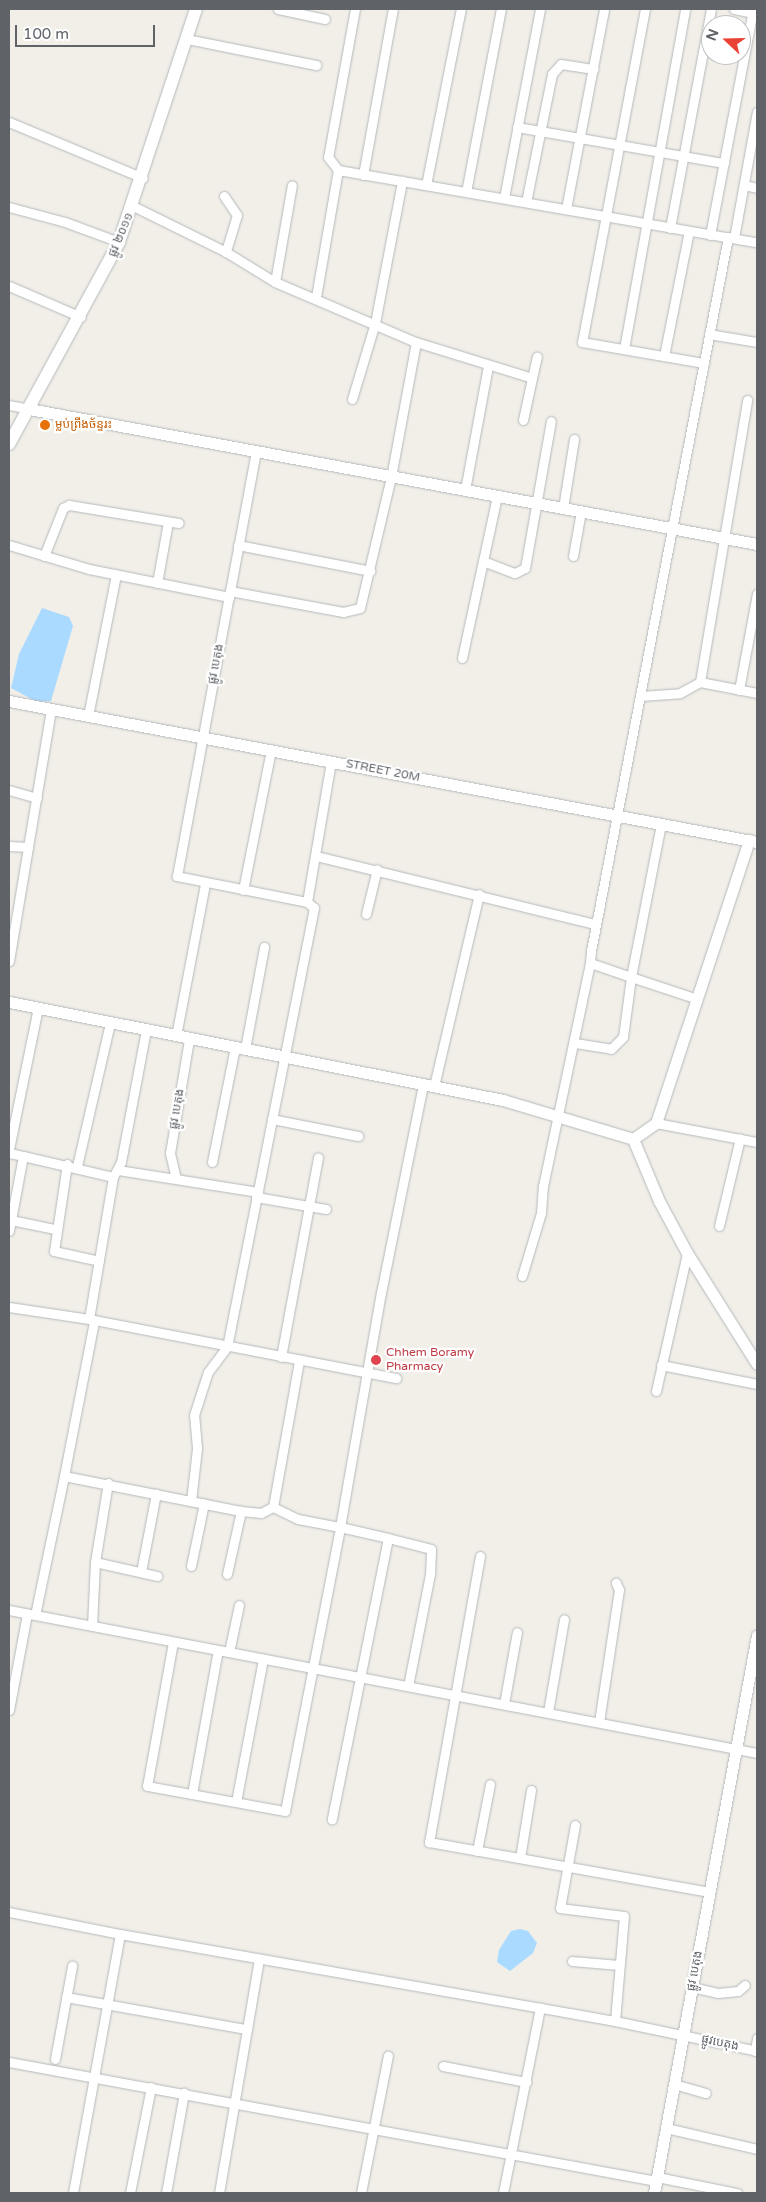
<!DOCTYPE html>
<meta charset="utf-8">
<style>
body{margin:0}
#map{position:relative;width:766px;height:2202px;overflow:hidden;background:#f1efe8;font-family:"Varela Round","Noto Sans Khmer",sans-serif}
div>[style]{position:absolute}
.water>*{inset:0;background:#aadaff}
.roads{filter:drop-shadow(0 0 1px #b5b8bc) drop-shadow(0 0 1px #b5b8bc)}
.minor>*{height:9px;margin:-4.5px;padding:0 4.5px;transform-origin:4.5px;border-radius:4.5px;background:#fff}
.tertiary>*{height:11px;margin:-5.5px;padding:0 5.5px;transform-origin:5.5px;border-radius:5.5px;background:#fff}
.secondary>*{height:12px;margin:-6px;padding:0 6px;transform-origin:6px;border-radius:6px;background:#fff}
.dots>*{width:14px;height:14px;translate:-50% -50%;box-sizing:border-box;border:2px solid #fff;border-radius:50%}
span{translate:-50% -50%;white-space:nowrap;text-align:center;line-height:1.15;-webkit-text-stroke:4.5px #fff;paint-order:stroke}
.street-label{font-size:12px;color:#5f6368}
.food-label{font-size:12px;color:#c56008}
.left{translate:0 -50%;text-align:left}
.health-label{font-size:12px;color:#be3a42}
.frame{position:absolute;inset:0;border:10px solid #5f6368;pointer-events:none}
.north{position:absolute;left:701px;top:15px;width:50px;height:50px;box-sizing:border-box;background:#fff;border:1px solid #bfc1c3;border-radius:50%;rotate:291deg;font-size:14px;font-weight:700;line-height:20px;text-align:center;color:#5f6368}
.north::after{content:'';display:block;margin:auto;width:18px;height:22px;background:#ea4335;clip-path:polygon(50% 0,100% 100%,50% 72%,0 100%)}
.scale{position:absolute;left:15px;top:25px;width:140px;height:22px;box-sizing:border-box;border:2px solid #5f6368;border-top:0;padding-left:6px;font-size:15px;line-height:18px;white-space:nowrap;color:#5f6368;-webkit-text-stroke:4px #fff;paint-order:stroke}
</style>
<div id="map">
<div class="water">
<i style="clip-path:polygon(42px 608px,69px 617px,73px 626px,51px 701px,37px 702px,11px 688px,19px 654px)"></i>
<i style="clip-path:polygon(520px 1929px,528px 1931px,537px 1943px,533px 1953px,510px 1971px,497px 1962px,499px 1950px,511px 1931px)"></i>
</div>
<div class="roads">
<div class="minor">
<i style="left:278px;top:9px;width:48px;rotate:12deg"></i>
<i style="left:355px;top:9px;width:150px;rotate:100.3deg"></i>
<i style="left:328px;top:157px;width:16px;rotate:52deg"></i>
<i style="left:338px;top:170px;width:425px;rotate:9.8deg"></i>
<i style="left:645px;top:9px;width:339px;rotate:100.7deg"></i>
<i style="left:582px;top:342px;width:124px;rotate:9.8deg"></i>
<i style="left:734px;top:9px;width:19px;rotate:12deg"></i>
<i style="left:187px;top:39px;width:132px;rotate:11.4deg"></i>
<i style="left:9px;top:122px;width:145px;rotate:22.7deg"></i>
<i style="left:517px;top:127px;width:210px;rotate:9.9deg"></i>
<i style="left:363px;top:175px;width:169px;rotate:-79.8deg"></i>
<i style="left:426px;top:185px;width:179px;rotate:-78.8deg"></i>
<i style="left:744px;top:185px;width:13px;rotate:13deg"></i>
<i style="left:466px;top:192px;width:186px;rotate:-79.2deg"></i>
<i style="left:224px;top:196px;width:23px;rotate:56deg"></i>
<i style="left:237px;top:215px;width:39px;rotate:107deg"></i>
<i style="left:504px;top:198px;width:192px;rotate:-79.2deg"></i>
<i style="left:526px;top:202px;width:131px;rotate:-78.5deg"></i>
<i style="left:552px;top:74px;width:13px;rotate:-48deg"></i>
<i style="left:561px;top:64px;width:33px;rotate:9deg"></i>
<i style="left:133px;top:206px;width:104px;rotate:26.3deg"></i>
<i style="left:226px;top:252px;width:57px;rotate:31.5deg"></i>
<i style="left:275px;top:282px;width:153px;rotate:23.1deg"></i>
<i style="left:416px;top:342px;width:121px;rotate:17.2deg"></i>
<i style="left:532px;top:378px;width:43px;rotate:102.1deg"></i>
<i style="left:9px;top:207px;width:58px;rotate:15deg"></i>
<i style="left:65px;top:222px;width:58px;rotate:20.3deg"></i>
<i style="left:566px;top:209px;width:204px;rotate:-79.2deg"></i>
<i style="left:670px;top:228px;width:223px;rotate:-79.4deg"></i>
<i style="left:710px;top:235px;width:230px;rotate:-79.2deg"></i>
<i style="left:734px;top:238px;width:128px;rotate:-79.7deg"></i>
<i style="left:275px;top:282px;width:98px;rotate:-80.1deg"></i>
<i style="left:9px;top:286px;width:78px;rotate:23.3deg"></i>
<i style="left:316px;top:297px;width:129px;rotate:-80.2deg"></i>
<i style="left:709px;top:334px;width:49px;rotate:9.5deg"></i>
<i style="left:624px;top:349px;width:345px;rotate:-79.8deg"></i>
<i style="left:664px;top:356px;width:127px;rotate:-78.7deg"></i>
<i style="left:532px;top:378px;width:22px;rotate:-77deg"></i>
<i style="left:352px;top:399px;width:79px;rotate:-73.2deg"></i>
<i style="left:375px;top:323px;width:145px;rotate:-79.2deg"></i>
<i style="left:9px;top:405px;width:20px;rotate:11deg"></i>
<i style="left:256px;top:451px;width:142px;rotate:100.5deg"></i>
<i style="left:230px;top:591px;width:115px;rotate:10.5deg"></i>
<i style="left:343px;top:612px;width:17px;rotate:-13deg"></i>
<i style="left:360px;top:608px;width:135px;rotate:-76.7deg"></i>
<i style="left:391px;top:477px;width:137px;rotate:-79.5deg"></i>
<i style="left:465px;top:490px;width:126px;rotate:-79.5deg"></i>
<i style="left:563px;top:508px;width:70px;rotate:-80.9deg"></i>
<i style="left:9px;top:545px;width:84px;rotate:16.7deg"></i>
<i style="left:89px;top:569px;width:143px;rotate:11.3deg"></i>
<i style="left:238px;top:545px;width:135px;rotate:11.1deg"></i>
<i style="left:44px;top:556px;width:52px;rotate:-68.4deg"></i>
<i style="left:63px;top:508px;width:7px;rotate:-27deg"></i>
<i style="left:69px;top:505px;width:111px;rotate:9.3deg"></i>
<i style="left:573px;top:556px;width:46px;rotate:-79.9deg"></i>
<i style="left:483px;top:561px;width:34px;rotate:21deg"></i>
<i style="left:515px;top:573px;width:11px;rotate:-27deg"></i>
<i style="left:525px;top:568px;width:149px;rotate:-80deg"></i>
<i style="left:157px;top:583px;width:62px;rotate:-79.8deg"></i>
<i style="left:462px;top:658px;width:166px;rotate:-77.8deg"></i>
<i style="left:700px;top:682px;width:286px;rotate:-80.5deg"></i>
<i style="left:739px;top:690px;width:98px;rotate:-79.4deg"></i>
<i style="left:641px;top:696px;width:39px;rotate:-4deg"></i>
<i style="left:680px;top:693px;width:23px;rotate:-29deg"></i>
<i style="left:700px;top:682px;width:58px;rotate:10.9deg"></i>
<i style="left:88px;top:716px;width:144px;rotate:-78.8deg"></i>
<i style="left:9px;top:790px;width:29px;rotate:16deg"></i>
<i style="left:661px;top:824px;width:156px;rotate:101.1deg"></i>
<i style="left:631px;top:977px;width:70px;rotate:18.4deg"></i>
<i style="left:9px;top:846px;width:19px;rotate:3deg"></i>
<i style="left:28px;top:847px;width:140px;rotate:-80.5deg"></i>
<i style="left:316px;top:856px;width:287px;rotate:13.7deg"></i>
<i style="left:243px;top:890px;width:143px;rotate:-78.7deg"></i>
<i style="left:307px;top:902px;width:143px;rotate:-80.3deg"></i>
<i style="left:366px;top:914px;width:46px;rotate:-76.3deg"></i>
<i style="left:9px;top:961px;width:116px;rotate:-80.5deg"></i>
<i style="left:176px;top:1036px;width:155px;rotate:-79.2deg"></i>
<i style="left:575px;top:1043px;width:36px;rotate:9deg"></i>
<i style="left:611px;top:1049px;width:17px;rotate:-45deg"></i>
<i style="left:623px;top:1037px;width:61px;rotate:-82.4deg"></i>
<i style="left:631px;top:977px;width:43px;rotate:-161.1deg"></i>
<i style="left:590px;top:963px;width:12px;rotate:-85deg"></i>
<i style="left:591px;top:951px;width:727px;rotate:-79.14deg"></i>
<i style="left:245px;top:1049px;width:104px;rotate:-79.4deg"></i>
<i style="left:434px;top:1086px;width:197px;rotate:-76.8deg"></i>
<i style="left:272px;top:1119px;width:88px;rotate:11.2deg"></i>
<i style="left:656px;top:1123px;width:103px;rotate:10.7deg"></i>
<i style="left:9px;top:1149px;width:144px;rotate:-78.4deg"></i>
<i style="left:9px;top:1153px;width:14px;rotate:12deg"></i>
<i style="left:23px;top:1156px;width:76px;rotate:100.6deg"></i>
<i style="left:23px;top:1156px;width:92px;rotate:13.1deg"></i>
<i style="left:113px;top:1177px;width:144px;rotate:99.6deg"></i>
<i style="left:212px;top:1162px;width:117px;rotate:-78.7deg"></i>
<i style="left:67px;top:1164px;width:88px;rotate:98.5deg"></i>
<i style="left:54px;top:1251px;width:46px;rotate:12.5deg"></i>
<i style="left:77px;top:1166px;width:147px;rotate:-77deg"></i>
<i style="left:118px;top:1170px;width:142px;rotate:8.9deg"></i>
<i style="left:113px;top:1177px;width:17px;rotate:-62deg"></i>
<i style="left:121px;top:1162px;width:134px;rotate:-79.3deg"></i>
<i style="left:176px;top:1179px;width:27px;rotate:-103deg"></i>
<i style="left:170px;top:1153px;width:116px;rotate:-80.5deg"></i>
<i style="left:256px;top:1197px;width:71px;rotate:9.7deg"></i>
<i style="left:11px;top:1220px;width:45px;rotate:11.6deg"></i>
<i style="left:719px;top:1226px;width:90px;rotate:-76.6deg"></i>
<i style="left:522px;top:1276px;width:66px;rotate:-73.2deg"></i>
<i style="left:541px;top:1213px;width:27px;rotate:-86deg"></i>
<i style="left:543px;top:1186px;width:228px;rotate:-78.1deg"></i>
<i style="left:9px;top:1307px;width:81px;rotate:8.5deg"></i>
<i style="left:89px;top:1319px;width:313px;rotate:10.9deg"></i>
<i style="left:281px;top:1357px;width:203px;rotate:-79.5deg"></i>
<i style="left:661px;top:1365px;width:98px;rotate:11.2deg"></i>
<i style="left:656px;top:1391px;width:141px;rotate:-77.3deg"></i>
<i style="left:64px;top:1476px;width:157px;rotate:-79deg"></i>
<i style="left:191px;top:1501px;width:53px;rotate:-83.5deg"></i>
<i style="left:197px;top:1448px;width:33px;rotate:-95deg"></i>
<i style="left:194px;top:1415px;width:45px;rotate:-72deg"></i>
<i style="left:208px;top:1372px;width:31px;rotate:-53deg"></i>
<i style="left:227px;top:1347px;width:448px;rotate:-78.8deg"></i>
<i style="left:314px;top:908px;width:9px;rotate:-139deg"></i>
<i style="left:307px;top:902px;width:133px;rotate:-168.7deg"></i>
<i style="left:177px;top:876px;width:290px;rotate:-79.5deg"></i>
<i style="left:273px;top:1507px;width:28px;rotate:26deg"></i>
<i style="left:298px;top:1519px;width:43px;rotate:10.8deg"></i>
<i style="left:340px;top:1527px;width:238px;rotate:-80.1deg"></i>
<i style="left:381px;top:1293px;width:213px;rotate:-78.6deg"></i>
<i style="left:273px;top:1507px;width:148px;rotate:-79.9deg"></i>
<i style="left:388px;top:1538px;width:44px;rotate:14.3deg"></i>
<i style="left:431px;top:1549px;width:25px;rotate:92deg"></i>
<i style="left:430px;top:1574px;width:114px;rotate:101.1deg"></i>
<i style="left:480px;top:1556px;width:291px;rotate:100.1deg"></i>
<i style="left:429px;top:1842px;width:285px;rotate:10.1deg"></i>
<i style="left:95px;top:1562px;width:64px;rotate:12.7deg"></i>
<i style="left:191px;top:1566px;width:64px;rotate:-78.3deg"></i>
<i style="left:141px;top:1572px;width:80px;rotate:-79.2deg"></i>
<i style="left:227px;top:1574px;width:65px;rotate:-77.5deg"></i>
<i style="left:9px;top:1610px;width:762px;rotate:10.82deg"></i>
<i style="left:35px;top:1615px;width:142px;rotate:-78.2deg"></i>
<i style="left:64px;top:1476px;width:180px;rotate:11.2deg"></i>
<i style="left:241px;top:1511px;width:20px;rotate:6deg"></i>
<i style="left:261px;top:1513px;width:13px;rotate:-27deg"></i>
<i style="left:92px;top:1626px;width:64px;rotate:-87.3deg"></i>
<i style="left:95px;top:1562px;width:80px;rotate:-80.7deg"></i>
<i style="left:173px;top:1642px;width:146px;rotate:100.2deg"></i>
<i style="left:147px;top:1786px;width:140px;rotate:10.3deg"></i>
<i style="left:285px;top:1811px;width:289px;rotate:-79deg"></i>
<i style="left:340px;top:1527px;width:49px;rotate:12.9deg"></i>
<i style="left:388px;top:1538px;width:287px;rotate:101.3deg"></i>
<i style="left:229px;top:1652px;width:48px;rotate:-78deg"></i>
<i style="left:504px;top:1704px;width:73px;rotate:-79.8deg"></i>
<i style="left:9px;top:1710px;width:98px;rotate:-79.4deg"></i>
<i style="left:548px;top:1712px;width:94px;rotate:-80.2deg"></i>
<i style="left:599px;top:1722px;width:134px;rotate:-81.4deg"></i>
<i style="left:619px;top:1590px;width:8px;rotate:-113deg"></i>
<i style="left:192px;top:1794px;width:146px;rotate:-79.8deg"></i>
<i style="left:236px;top:1802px;width:146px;rotate:-79.3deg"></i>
<i style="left:575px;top:1825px;width:84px;rotate:100.2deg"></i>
<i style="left:560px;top:1908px;width:64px;rotate:7.1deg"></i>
<i style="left:624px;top:1916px;width:105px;rotate:94.9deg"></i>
<i style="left:477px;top:1851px;width:68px;rotate:-79deg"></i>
<i style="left:520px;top:1858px;width:69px;rotate:-80.8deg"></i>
<i style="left:9px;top:1912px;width:113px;rotate:11.2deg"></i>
<i style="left:120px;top:1934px;width:263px;rotate:100.3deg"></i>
<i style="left:120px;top:1934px;width:503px;rotate:9.97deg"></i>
<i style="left:615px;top:2021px;width:145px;rotate:11.9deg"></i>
<i style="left:572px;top:1961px;width:47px;rotate:4.9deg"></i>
<i style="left:692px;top:1987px;width:27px;rotate:13deg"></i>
<i style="left:718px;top:1993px;width:20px;rotate:-6deg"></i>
<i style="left:738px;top:1991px;width:9px;rotate:-41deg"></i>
<i style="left:66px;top:1997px;width:183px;rotate:10.1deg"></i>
<i style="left:755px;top:2051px;width:13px;rotate:-81deg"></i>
<i style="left:55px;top:2059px;width:95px;rotate:-79.6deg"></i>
<i style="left:9px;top:2062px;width:658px;rotate:10.42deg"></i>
<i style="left:443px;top:2066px;width:85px;rotate:10.9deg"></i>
<i style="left:674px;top:2084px;width:33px;rotate:16deg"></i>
<i style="left:666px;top:2128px;width:93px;rotate:13deg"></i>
<i style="left:657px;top:2177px;width:82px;rotate:11.3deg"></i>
<i style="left:130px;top:2193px;width:108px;rotate:-78.8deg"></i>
<i style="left:166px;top:2193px;width:102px;rotate:-79.8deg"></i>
<i style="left:219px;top:2193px;width:236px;rotate:-80.3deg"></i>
<i style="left:361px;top:2193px;width:140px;rotate:-78.9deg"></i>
<i style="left:503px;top:2193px;width:189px;rotate:-78.7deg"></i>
</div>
<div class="tertiary">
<i style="left:29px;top:409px;width:740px;rotate:10.51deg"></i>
<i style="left:9px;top:701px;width:761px;rotate:10.68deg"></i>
<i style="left:9px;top:1002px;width:504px;rotate:11.22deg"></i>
<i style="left:503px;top:1100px;width:136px;rotate:16.7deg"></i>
<i style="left:633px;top:1139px;width:67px;rotate:67.2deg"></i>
<i style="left:659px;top:1201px;width:59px;rotate:61.7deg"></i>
<i style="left:687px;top:1253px;width:131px;rotate:57.8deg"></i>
<i style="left:633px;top:1139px;width:28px;rotate:-35deg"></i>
<i style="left:656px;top:1123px;width:298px;rotate:-71.8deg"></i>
<i style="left:654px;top:2193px;width:567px;rotate:-79.54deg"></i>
</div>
<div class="secondary">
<i style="left:9px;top:444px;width:230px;rotate:-61.4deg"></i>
<i style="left:119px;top:242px;width:245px;rotate:-71.7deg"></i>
</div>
</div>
<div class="dots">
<i style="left:45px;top:425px;background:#e8710a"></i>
<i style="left:376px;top:1360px;background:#e0444e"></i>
</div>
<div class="street-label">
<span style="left:121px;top:235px;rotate:-67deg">ផ្លូវ ២០១១</span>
<span style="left:216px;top:664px;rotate:-79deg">ផ្លូវ បេតុង</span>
<span style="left:383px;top:771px;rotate:11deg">STREET 20M</span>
<span style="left:177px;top:1109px;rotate:-80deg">ផ្លូវ បេតុង</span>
<span style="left:695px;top:1971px;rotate:-79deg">ផ្លូវ បេតុង</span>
<span style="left:720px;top:2043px;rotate:12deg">ផ្លូវបេតុង</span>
</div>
<div class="food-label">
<span class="left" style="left:55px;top:425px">ម្លប់ព្រីងច័ន្ទរះ</span>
</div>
<div class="health-label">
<span class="left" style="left:386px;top:1360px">Chhem Boramy<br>Pharmacy</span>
</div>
<div class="frame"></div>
<div class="north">N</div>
<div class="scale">100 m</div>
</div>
